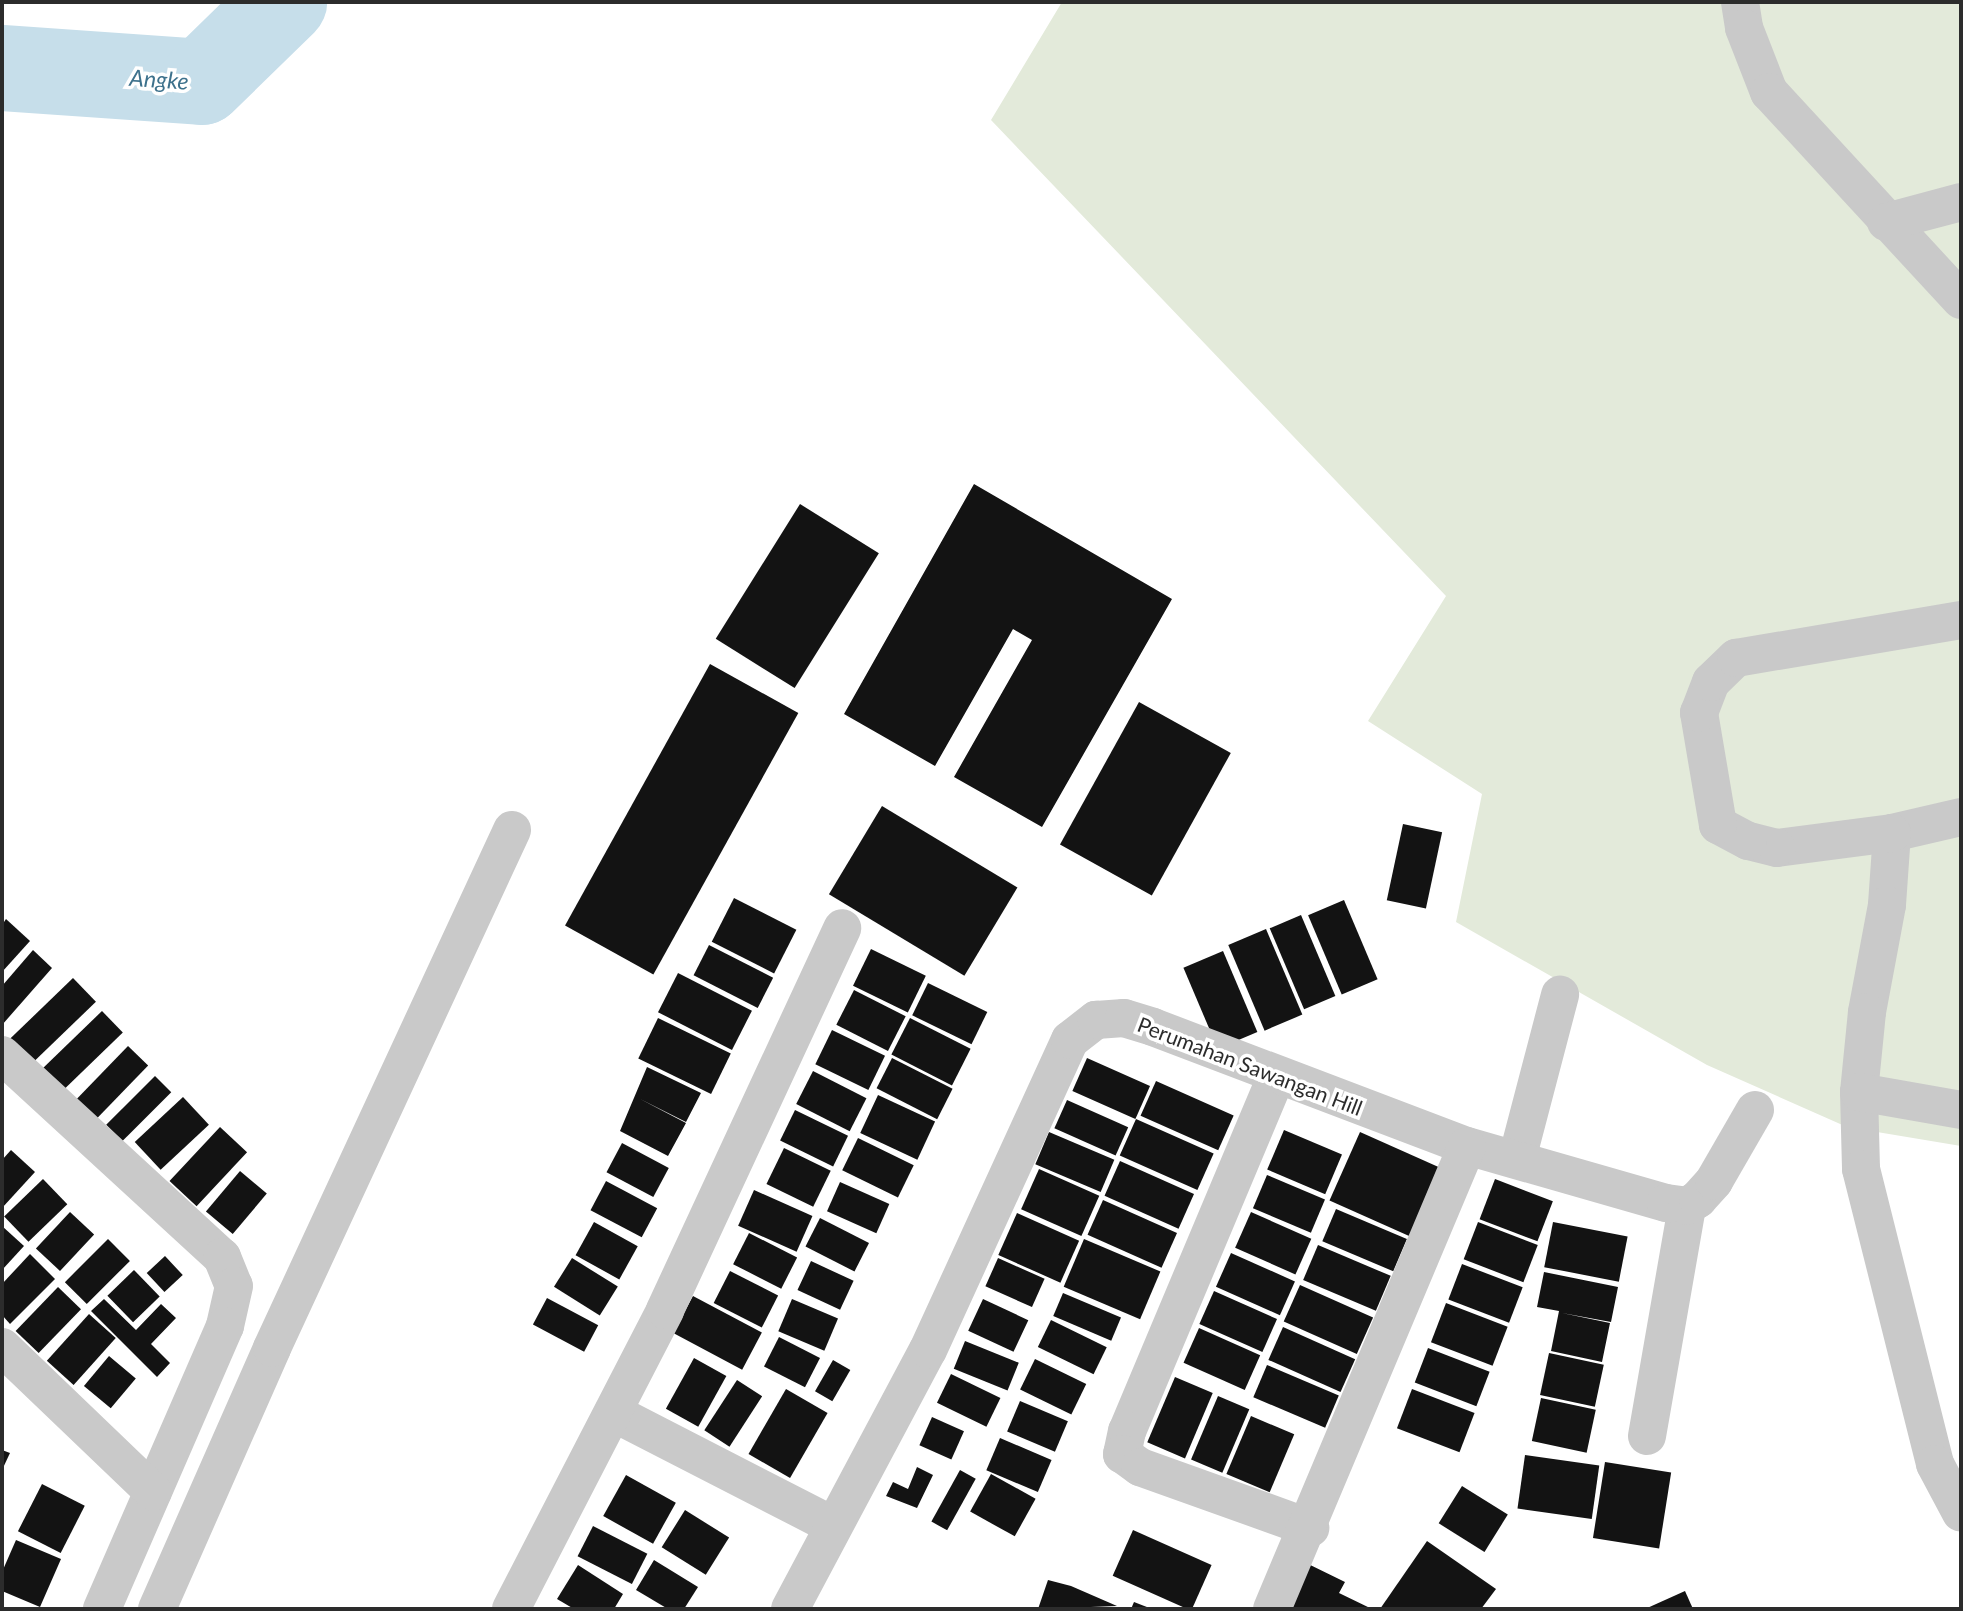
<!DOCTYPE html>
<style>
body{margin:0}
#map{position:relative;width:1963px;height:1611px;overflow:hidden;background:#fff;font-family:Lato,sans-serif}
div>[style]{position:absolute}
.green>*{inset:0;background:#e3eada}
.river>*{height:86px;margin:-43px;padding:0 43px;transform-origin:43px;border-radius:43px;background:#c6deea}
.building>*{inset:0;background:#131313;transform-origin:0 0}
.minor>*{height:38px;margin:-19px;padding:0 19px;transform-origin:19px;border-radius:19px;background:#c9c9c9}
span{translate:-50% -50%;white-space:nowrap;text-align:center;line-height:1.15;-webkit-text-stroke:7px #fff;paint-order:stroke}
.street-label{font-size:21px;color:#2c2c2c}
.water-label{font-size:23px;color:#3d718c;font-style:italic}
.frame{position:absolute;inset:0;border:4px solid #2c2c2c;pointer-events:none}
</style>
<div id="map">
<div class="green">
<i style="clip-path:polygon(1062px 2px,1961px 2px,1961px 1146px,1847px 1127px,1707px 1065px,1456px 922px,1482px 794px,1368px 721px,1446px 596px,991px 120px)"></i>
</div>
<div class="river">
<i style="left:2px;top:68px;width:200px;rotate:4deg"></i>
<i style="left:202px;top:82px;width:115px;rotate:-44.3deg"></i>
</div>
<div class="building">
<i style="clip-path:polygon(974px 484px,1172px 599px,1042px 827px,954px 777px,1032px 640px,1013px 629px,935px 766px,844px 714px)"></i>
<i style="left:800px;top:504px;width:93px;height:159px;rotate:32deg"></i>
<i style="left:710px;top:664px;width:101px;height:299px;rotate:29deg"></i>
<i style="left:1139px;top:702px;width:105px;height:163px;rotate:29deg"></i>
<i style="left:882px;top:806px;width:158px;height:103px;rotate:31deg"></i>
<i style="left:1403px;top:824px;width:40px;height:78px;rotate:12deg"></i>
<i style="left:734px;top:898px;width:70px;height:49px;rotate:27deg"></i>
<i style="left:1344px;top:900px;width:86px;height:39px;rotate:67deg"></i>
<i style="left:1301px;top:915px;width:88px;height:34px;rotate:67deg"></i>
<i style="clip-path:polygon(6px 919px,30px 941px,2px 972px,2px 925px)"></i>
<i style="left:1266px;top:929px;width:93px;height:41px;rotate:67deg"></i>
<i style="left:709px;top:945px;width:72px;height:34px;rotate:27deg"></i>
<i style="left:871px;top:949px;width:61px;height:41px;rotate:26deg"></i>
<i style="clip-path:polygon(33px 950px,52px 968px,2px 1025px,2px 986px)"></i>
<i style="left:1223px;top:951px;width:88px;height:43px;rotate:67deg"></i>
<i style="left:678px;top:973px;width:83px;height:44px;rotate:27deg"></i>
<i style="left:73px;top:978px;width:33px;height:89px;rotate:46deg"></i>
<i style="left:928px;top:983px;width:66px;height:36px;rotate:26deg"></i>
<i style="left:854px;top:990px;width:58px;height:39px;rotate:27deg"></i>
<i style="left:102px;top:1011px;width:30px;height:83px;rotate:46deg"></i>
<i style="left:658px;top:1018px;width:81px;height:45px;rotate:26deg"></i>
<i style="left:910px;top:1018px;width:68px;height:41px;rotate:27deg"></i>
<i style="left:832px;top:1030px;width:59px;height:38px;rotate:26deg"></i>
<i style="left:128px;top:1046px;width:28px;height:78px;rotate:44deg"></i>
<i style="left:892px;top:1058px;width:68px;height:34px;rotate:27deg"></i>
<i style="left:1087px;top:1058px;width:69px;height:36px;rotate:24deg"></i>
<i style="clip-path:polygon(647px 1067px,701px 1093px,686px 1122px,640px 1099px,686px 1123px,668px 1156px,620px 1131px)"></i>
<i style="left:813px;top:1071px;width:60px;height:37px;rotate:27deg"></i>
<i style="left:155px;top:1076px;width:23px;height:69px;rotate:45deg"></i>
<i style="left:1156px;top:1081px;width:85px;height:38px;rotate:24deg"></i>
<i style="left:878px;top:1095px;width:63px;height:42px;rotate:25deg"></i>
<i style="left:183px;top:1097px;width:38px;height:66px;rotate:47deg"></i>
<i style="left:1067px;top:1100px;width:67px;height:31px;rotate:24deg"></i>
<i style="left:795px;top:1110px;width:59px;height:34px;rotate:26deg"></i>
<i style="left:1136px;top:1119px;width:85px;height:40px;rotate:24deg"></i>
<i style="left:220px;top:1127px;width:37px;height:74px;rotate:43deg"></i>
<i style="left:1284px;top:1130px;width:63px;height:43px;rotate:23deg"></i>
<i style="left:1049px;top:1132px;width:71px;height:35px;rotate:23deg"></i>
<i style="left:1360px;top:1132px;width:89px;height:75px;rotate:24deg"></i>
<i style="left:858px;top:1138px;width:62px;height:36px;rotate:26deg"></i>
<i style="left:622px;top:1143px;width:53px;height:33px;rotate:28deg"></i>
<i style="left:784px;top:1148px;width:52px;height:40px;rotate:26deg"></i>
<i style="clip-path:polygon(11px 1150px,35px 1172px,2px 1208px,2px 1160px)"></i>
<i style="left:1120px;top:1161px;width:81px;height:38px;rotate:24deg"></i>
<i style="left:1039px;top:1169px;width:66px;height:44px;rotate:24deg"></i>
<i style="left:240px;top:1171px;width:35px;height:53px;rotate:40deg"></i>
<i style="left:1267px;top:1175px;width:63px;height:36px;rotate:23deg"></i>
<i style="left:43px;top:1179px;width:35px;height:54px;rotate:46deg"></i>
<i style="left:1495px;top:1179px;width:62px;height:43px;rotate:21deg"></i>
<i style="left:606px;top:1181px;width:58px;height:33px;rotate:28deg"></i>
<i style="left:840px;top:1182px;width:54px;height:32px;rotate:24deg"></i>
<i style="left:754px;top:1190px;width:64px;height:39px;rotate:24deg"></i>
<i style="left:1103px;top:1200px;width:81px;height:38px;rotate:24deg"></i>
<i style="left:1336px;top:1209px;width:77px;height:35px;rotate:23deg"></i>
<i style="left:70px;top:1212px;width:33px;height:50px;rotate:43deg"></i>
<i style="left:1251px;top:1212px;width:66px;height:39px;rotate:24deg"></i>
<i style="left:1017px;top:1213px;width:68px;height:46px;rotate:24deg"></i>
<i style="left:820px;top:1218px;width:55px;height:32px;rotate:27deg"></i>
<i style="left:594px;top:1222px;width:50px;height:38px;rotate:29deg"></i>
<i style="left:1478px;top:1222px;width:64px;height:40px;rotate:21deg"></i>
<i style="left:1553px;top:1222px;width:76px;height:46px;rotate:11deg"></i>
<i style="clip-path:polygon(2px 1226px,24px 1246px,2px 1270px)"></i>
<i style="left:749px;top:1233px;width:54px;height:35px;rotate:27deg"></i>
<i style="left:108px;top:1239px;width:31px;height:61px;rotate:45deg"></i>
<i style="left:1084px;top:1239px;width:83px;height:52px;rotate:23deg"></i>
<i style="left:1318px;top:1245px;width:79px;height:38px;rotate:23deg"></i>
<i style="left:1231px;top:1253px;width:70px;height:37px;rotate:24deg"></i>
<i style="clip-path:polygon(30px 1254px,55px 1279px,10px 1324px,2px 1315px,2px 1284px)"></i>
<i style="left:165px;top:1256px;width:26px;height:25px;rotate:47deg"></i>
<i style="left:572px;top:1258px;width:54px;height:34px;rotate:32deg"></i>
<i style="left:998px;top:1258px;width:51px;height:31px;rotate:24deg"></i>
<i style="left:811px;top:1261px;width:47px;height:32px;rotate:25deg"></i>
<i style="left:1462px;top:1264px;width:65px;height:38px;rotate:21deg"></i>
<i style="left:134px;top:1270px;width:37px;height:37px;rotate:46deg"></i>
<i style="left:730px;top:1271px;width:54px;height:36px;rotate:27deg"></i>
<i style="clip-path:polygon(1544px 1272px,1618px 1287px,1611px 1322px,1562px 1313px,1610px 1323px,1602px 1362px,1551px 1351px,1559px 1311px,1537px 1307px)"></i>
<i style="left:1300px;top:1285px;width:80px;height:40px;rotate:24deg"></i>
<i style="left:58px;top:1287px;width:32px;height:61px;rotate:44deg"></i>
<i style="left:1214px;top:1291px;width:69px;height:36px;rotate:24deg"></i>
<i style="left:1063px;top:1293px;width:63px;height:25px;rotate:23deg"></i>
<i style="left:693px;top:1296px;width:78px;height:42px;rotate:28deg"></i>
<i style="left:547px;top:1298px;width:58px;height:30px;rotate:28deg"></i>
<i style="clip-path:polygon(104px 1299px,136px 1330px,161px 1304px,176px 1318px,151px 1344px,170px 1363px,157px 1377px,91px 1311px)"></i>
<i style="left:792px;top:1299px;width:50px;height:35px;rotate:23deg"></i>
<i style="left:983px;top:1299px;width:50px;height:35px;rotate:25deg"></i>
<i style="left:1446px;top:1303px;width:66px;height:42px;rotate:21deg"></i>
<i style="left:89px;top:1314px;width:36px;height:63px;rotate:42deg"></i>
<i style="left:1051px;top:1320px;width:62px;height:30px;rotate:26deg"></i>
<i style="left:1283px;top:1327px;width:79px;height:36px;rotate:24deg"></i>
<i style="left:1199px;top:1328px;width:67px;height:38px;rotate:24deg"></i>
<i style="left:779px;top:1337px;width:46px;height:33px;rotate:27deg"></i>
<i style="left:965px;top:1341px;width:58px;height:30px;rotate:22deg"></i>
<i style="left:1428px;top:1348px;width:66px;height:37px;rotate:21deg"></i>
<i style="left:1549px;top:1353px;width:56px;height:43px;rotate:12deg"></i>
<i style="left:109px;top:1356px;width:35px;height:39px;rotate:40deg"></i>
<i style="left:694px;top:1358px;width:37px;height:58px;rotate:29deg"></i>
<i style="left:1035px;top:1359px;width:57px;height:34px;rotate:26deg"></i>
<i style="left:833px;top:1360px;width:20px;height:36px;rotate:30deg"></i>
<i style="left:1267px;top:1365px;width:78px;height:35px;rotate:23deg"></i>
<i style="left:951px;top:1374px;width:55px;height:32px;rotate:26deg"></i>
<i style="left:1175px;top:1377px;width:41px;height:71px;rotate:23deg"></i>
<i style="left:737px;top:1380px;width:30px;height:60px;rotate:33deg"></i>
<i style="left:786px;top:1389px;width:48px;height:75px;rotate:30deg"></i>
<i style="left:1412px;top:1389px;width:67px;height:42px;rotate:21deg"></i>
<i style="left:1218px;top:1396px;width:34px;height:69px;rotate:23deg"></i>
<i style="left:1541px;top:1398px;width:56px;height:44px;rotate:12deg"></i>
<i style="left:1020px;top:1401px;width:52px;height:33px;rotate:23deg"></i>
<i style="left:1251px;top:1416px;width:47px;height:63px;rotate:23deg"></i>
<i style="left:932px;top:1417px;width:35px;height:31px;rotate:24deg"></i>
<i style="left:1000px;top:1438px;width:56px;height:35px;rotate:23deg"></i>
<i style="clip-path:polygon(2px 1450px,10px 1453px,2px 1470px)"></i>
<i style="left:1525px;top:1455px;width:75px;height:54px;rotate:8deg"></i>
<i style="left:1605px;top:1462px;width:67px;height:77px;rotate:9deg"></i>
<i style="clip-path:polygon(917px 1467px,933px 1475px,917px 1508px,886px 1496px,893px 1482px,908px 1489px)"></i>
<i style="left:960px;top:1470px;width:18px;height:59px;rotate:29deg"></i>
<i style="left:991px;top:1474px;width:51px;height:43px;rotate:29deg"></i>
<i style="left:626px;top:1475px;width:57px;height:47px;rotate:29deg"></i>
<i style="left:42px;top:1484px;width:48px;height:53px;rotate:27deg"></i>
<i style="left:1462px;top:1486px;width:54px;height:44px;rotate:32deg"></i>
<i style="left:685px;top:1510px;width:52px;height:44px;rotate:32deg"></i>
<i style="left:593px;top:1526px;width:61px;height:34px;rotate:27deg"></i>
<i style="left:1133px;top:1530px;width:86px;height:50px;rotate:24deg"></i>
<i style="clip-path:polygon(16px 1540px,61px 1559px,40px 1607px,2px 1591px,2px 1572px)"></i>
<i style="clip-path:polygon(1427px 1541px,1496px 1589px,1481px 1609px,1380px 1609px)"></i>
<i style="clip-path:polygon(1298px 1559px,1345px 1582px,1339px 1593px,1372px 1609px,1277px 1609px)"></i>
<i style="clip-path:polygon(654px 1560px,698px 1587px,684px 1609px,668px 1609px,636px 1590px)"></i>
<i style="clip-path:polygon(578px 1565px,623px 1594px,614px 1609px,574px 1609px,557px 1599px)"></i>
<i style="clip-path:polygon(1048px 1580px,1071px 1586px,1117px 1606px,1038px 1609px)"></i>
<i style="clip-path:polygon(1685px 1591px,1693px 1609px,1645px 1609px)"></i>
<i style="clip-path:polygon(1134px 1602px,1152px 1609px,1131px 1609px)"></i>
</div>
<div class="minor">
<i style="left:1740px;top:2px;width:26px;rotate:81deg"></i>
<i style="left:1744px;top:28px;width:69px;rotate:68.7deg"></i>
<i style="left:1769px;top:92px;width:283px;rotate:47.3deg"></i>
<i style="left:1886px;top:222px;width:78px;rotate:-14.9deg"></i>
<i style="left:1961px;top:817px;width:71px;rotate:166.9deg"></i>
<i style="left:1892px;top:833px;width:72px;rotate:94deg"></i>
<i style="left:1887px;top:905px;width:109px;rotate:100.6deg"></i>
<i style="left:1867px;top:1012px;width:80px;rotate:95.7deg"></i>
<i style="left:1859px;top:1092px;width:77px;rotate:88.5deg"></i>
<i style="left:1861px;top:1169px;width:304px;rotate:75.9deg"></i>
<i style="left:1935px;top:1464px;width:55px;rotate:62deg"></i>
<i style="left:1892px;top:833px;width:116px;rotate:172.6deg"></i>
<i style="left:1777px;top:848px;width:30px;rotate:-166deg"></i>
<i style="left:1748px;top:841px;width:34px;rotate:-152deg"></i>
<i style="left:1718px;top:825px;width:114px;rotate:-99.6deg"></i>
<i style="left:1699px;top:713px;width:33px;rotate:-69deg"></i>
<i style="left:1711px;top:682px;width:35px;rotate:-44deg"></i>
<i style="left:1736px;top:658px;width:228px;rotate:-9.6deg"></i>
<i style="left:2px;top:1055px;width:299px;rotate:42.6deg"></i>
<i style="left:222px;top:1257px;width:31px;rotate:68deg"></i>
<i style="left:234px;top:1286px;width:41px;rotate:102.7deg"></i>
<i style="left:225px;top:1326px;width:309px;rotate:113.5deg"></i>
<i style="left:1276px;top:1077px;width:384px;rotate:112.8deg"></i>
<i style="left:1127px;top:1431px;width:24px;rotate:102deg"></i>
<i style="left:1122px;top:1454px;width:22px;rotate:36deg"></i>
<i style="left:1140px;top:1467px;width:181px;rotate:19.7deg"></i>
<i style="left:1859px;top:1092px;width:104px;rotate:10deg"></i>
<i style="left:1517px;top:1159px;width:170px;rotate:-75.3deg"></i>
<i style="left:2px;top:1347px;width:209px;rotate:43.8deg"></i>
<i style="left:614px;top:1413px;width:245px;rotate:27.2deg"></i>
<i style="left:1647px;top:1436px;width:233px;rotate:-80.1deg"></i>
<i style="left:157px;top:1609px;width:285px;rotate:-66.2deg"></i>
<i style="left:272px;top:1348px;width:571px;rotate:-65.14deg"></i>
<i style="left:511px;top:1609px;width:336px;rotate:-62.7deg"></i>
<i style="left:665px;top:1310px;width:421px;rotate:-65.1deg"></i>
<i style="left:790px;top:1609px;width:293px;rotate:-62deg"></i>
<i style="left:928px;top:1350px;width:341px;rotate:-65.4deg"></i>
<i style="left:1070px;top:1040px;width:33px;rotate:-38deg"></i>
<i style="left:1096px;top:1020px;width:28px;rotate:-4deg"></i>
<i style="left:1124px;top:1018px;width:30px;rotate:17deg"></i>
<i style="left:1153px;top:1027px;width:336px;rotate:20.8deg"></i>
<i style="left:1467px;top:1146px;width:207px;rotate:16deg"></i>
<i style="left:1666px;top:1203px;width:21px;rotate:8deg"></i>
<i style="left:1687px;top:1206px;width:13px;rotate:-32deg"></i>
<i style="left:1698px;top:1199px;width:24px;rotate:-48deg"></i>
<i style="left:1714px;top:1181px;width:82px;rotate:-60deg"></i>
<i style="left:1272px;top:1609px;width:502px;rotate:-67.16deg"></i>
</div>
<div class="street-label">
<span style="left:1250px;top:1066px;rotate:21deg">Perumahan Sawangan Hill</span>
</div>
<div class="water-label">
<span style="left:159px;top:79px;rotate:4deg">Angke</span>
</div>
<div class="frame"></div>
</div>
